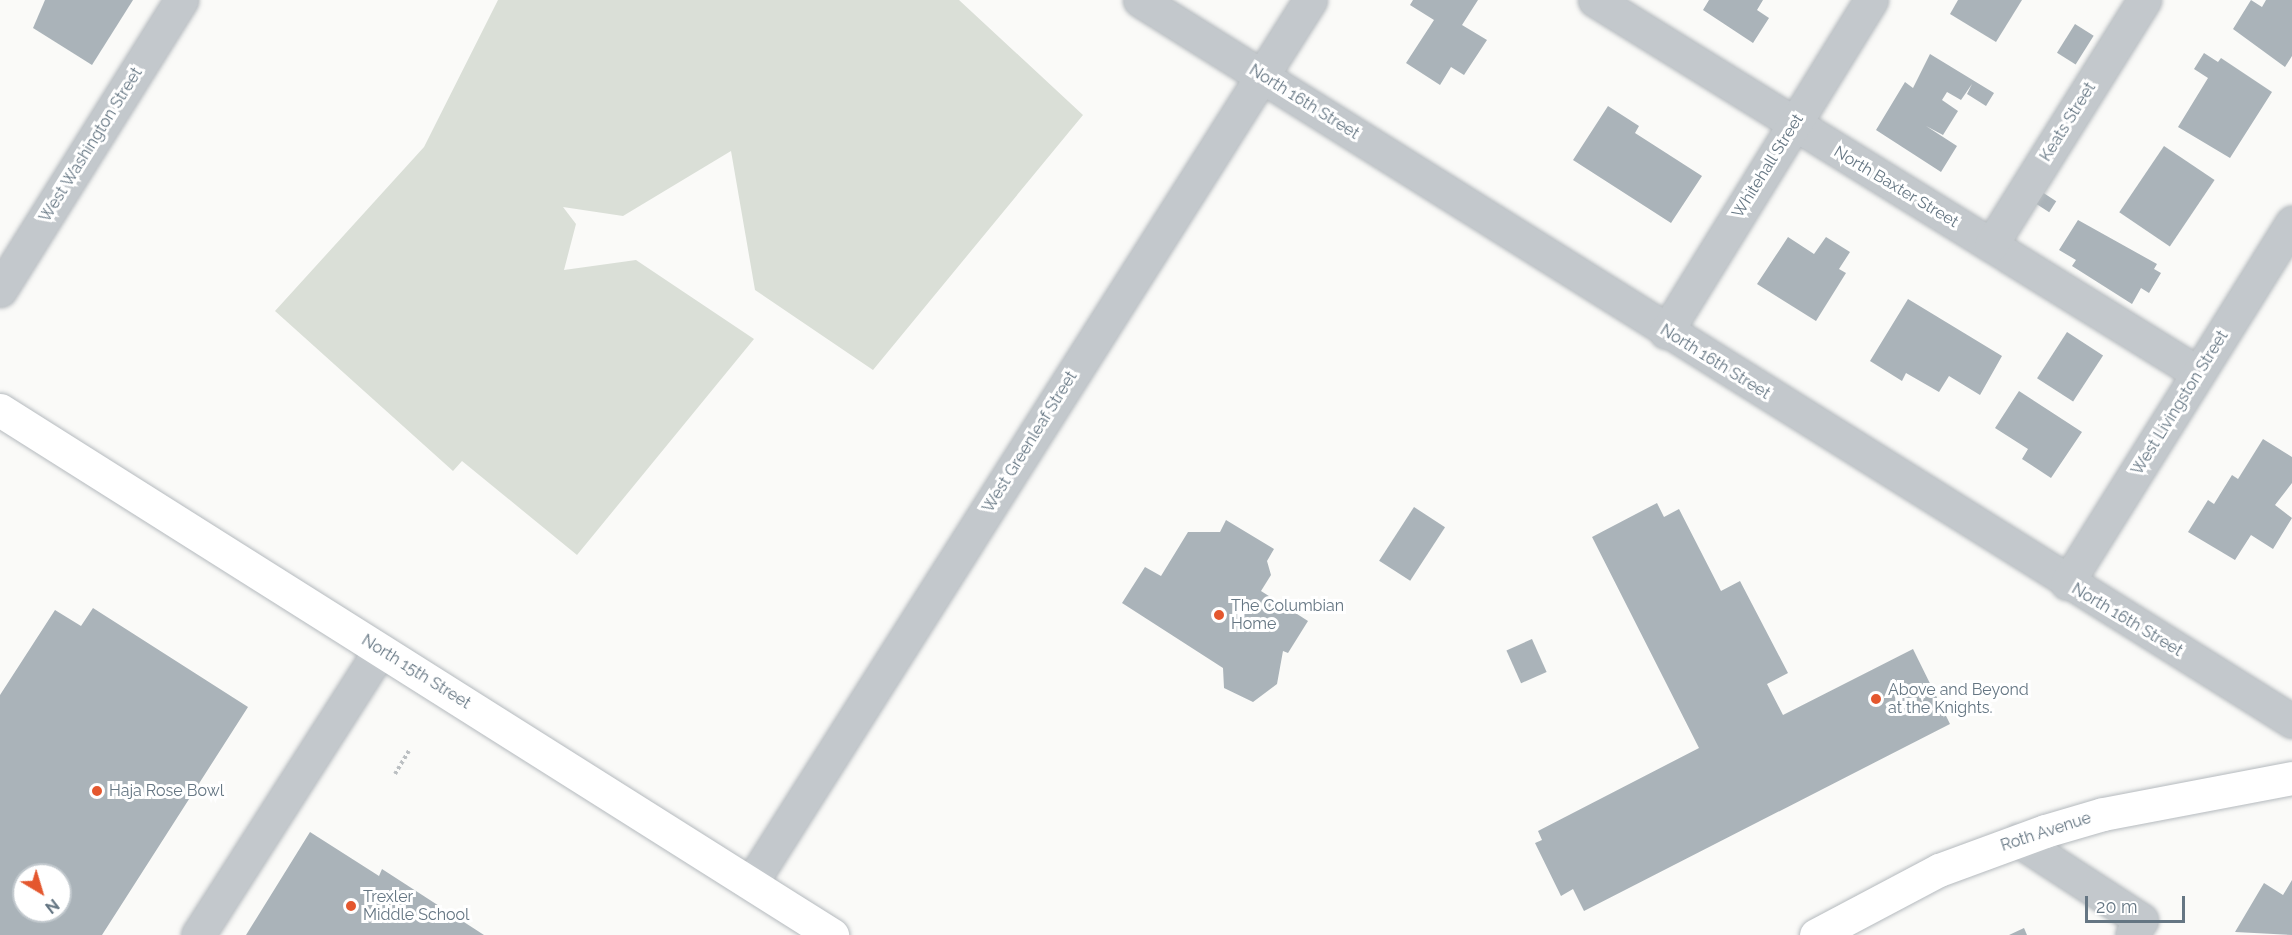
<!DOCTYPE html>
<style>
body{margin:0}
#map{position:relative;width:2292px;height:935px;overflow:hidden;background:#fafaf8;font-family:Raleway,sans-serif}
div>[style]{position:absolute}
.green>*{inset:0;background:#dadfd7}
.building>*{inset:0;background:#aab3b9;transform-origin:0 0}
.path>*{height:4px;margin-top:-2px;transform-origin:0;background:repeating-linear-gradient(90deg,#bbbfc2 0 3px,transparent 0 6px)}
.roads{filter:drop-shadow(0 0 2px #b5babe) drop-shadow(0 0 2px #b5babe)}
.minor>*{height:33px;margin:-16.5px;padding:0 16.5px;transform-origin:16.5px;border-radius:16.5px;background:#c3c8cc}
.major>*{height:33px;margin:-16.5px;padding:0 16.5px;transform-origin:16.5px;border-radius:16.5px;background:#fff}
.dots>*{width:16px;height:16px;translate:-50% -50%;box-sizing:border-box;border:3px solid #fff;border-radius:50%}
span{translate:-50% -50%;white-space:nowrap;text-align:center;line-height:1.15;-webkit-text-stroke:6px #fff;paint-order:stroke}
.street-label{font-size:16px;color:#657683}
.poi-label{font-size:16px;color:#657683}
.left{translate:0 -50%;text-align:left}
.north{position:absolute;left:12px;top:863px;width:60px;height:60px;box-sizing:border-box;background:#fff;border:2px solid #c1c8cd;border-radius:50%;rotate:142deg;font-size:16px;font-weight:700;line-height:24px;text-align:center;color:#657683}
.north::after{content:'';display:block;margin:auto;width:21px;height:27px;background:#e4572e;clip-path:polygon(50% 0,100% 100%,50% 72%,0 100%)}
.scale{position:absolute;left:2085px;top:896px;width:100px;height:27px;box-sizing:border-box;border:3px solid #657683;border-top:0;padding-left:8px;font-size:18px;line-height:21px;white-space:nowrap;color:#657683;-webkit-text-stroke:4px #fff;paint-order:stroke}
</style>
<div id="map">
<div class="green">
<i style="clip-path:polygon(498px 0,959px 0,1083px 115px,873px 370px,755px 290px,731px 151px,623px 216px,563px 207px,576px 224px,564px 270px,636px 260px,754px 339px,577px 555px,462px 461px,453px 471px,275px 311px,424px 147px)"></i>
</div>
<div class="building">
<i style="clip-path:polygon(45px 0,133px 0,92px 65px,33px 28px)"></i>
<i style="clip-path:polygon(1413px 0,1478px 0,1462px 25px,1487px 40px,1464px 75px,1451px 67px,1440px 85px,1406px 63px,1434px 20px,1410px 5px)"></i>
<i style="clip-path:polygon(1709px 0,1763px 0,1757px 10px,1769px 18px,1753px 43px,1703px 10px)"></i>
<i style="clip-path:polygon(1958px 0,2022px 0,1996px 42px,1950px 14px)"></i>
<i style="clip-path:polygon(2251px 0,2262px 7px,2266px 0,2292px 0,2292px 56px,2285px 67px,2233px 29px)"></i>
<i style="left:2075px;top:24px;width:22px;height:34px;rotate:32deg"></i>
<i style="clip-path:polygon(2204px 53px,2218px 62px,2221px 58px,2272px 92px,2230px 158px,2178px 127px,2208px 78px,2194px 69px)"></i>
<i style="clip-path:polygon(1930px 54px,1994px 93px,1986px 106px,1967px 94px,1972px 84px,1961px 100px,1947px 92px,1942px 100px,1958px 111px,1943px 135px,1926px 126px,1957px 146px,1941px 172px,1876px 130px,1905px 82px,1913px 88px)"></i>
<i style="clip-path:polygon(1608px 106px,1639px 126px,1635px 133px,1702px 176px,1671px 223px,1573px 160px)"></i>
<i style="left:2164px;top:146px;width:61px;height:80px;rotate:34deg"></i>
<i style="left:2042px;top:192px;width:17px;height:13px;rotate:33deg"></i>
<i style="clip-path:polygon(2078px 220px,2157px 264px,2154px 269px,2161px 273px,2149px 293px,2141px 288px,2132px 304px,2072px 266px,2076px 260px,2059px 250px)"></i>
<i style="clip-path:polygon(1788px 237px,1814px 254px,1826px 237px,1850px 252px,1839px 269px,1846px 273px,1816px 321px,1757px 284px)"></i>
<i style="clip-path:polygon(1908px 299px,2002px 356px,1980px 395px,1949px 376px,1939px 392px,1906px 373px,1902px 381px,1870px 361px)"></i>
<i style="left:2067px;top:332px;width:43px;height:55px;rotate:33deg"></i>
<i style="clip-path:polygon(2019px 391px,2082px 432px,2051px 478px,2022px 459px,2028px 449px,1995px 428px)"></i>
<i style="clip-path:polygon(2263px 439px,2292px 457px,2292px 483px,2275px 505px,2292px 518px,2273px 549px,2251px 535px,2235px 560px,2188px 532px,2208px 500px,2214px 504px,2232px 475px,2238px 479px)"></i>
<i style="clip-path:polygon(1657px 503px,1664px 517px,1679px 509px,1721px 591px,1740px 581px,1788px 673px,1767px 684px,1783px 715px,1913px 649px,1950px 724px,1584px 911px,1573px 889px,1561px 896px,1535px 843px,1542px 840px,1538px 831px,1699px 748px,1592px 537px)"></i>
<i style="left:1414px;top:507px;width:37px;height:64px;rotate:33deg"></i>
<i style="clip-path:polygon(1226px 520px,1274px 549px,1267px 561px,1271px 575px,1261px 591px,1308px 621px,1288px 653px,1283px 651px,1277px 684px,1253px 702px,1224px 688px,1223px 668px,1122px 603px,1145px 567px,1161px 576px,1188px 532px,1220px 532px)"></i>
<i style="clip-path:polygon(evenodd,93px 608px,248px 707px,102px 935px,0 935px,0 695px,55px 610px,81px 626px,93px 608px,24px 875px,60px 875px,60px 911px,24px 911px,24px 875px)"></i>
<i style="left:1532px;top:639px;width:36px;height:28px;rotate:66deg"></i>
<i style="clip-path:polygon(310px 832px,379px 876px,382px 869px,484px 935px,246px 935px)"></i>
<i style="clip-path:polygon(2292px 880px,2292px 935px,2235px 932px,2264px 883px,2283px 895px)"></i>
<i style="clip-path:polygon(2024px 928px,2027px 935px,2009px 935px)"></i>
</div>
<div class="path">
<i style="left:395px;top:774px;width:27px;rotate:-59deg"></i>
</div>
<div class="roads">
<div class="minor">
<i style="left:1140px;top:0;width:1359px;rotate:32.04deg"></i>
<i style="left:1595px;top:0;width:709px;rotate:31.74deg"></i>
<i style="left:1991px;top:245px;width:289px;rotate:-58deg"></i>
<i style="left:0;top:290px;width:342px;rotate:-58deg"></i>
<i style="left:1666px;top:332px;width:390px;rotate:-58.3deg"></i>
<i style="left:2067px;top:583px;width:425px;rotate:-58deg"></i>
<i style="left:2018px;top:840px;width:147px;rotate:33deg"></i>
<i style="left:2141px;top:920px;width:17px;rotate:121deg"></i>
<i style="left:751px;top:883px;width:1045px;rotate:-57.66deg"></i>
<i style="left:198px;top:935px;width:338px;rotate:-57.4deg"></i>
</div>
<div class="major">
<i style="left:0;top:410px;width:984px;rotate:32.25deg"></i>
<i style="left:1816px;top:935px;width:139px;rotate:-27.9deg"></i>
<i style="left:1939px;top:870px;width:113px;rotate:-20.2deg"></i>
<i style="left:2045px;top:831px;width:60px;rotate:-16.3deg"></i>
<i style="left:2103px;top:814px;width:192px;rotate:-10.8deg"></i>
</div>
</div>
<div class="dots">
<i style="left:1219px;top:615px;background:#e4572e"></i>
<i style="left:1876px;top:699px;background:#e4572e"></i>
<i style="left:97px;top:791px;background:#e4572e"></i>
<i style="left:351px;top:906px;background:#e4572e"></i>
</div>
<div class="street-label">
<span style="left:1304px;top:102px;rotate:32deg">North 16th Street</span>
<span style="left:2068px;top:122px;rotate:-58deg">Keats Street</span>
<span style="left:91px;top:145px;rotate:-58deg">West Washington Street</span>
<span style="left:1768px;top:166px;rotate:-58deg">Whitehall Street</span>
<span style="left:1896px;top:187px;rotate:31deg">North Baxter Street</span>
<span style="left:1715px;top:362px;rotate:32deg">North 16th Street</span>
<span style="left:2180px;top:403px;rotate:-58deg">West Livingston Street</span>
<span style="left:1030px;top:442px;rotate:-58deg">West Greenleaf Street</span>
<span style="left:2127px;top:620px;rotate:31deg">North 16th Street</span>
<span style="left:416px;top:672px;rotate:32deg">North 15th Street</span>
<span style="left:2046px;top:832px;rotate:-18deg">Roth Avenue</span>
</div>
<div class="poi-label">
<span class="left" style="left:1231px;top:615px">The Columbian<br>Home</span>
<span class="left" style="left:1888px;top:699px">Above and Beyond<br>at the Knights.</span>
<span class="left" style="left:109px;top:791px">Haja Rose Bowl</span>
<span class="left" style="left:363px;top:906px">Trexler<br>Middle School</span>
</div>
<div class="north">N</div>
<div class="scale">20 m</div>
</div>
